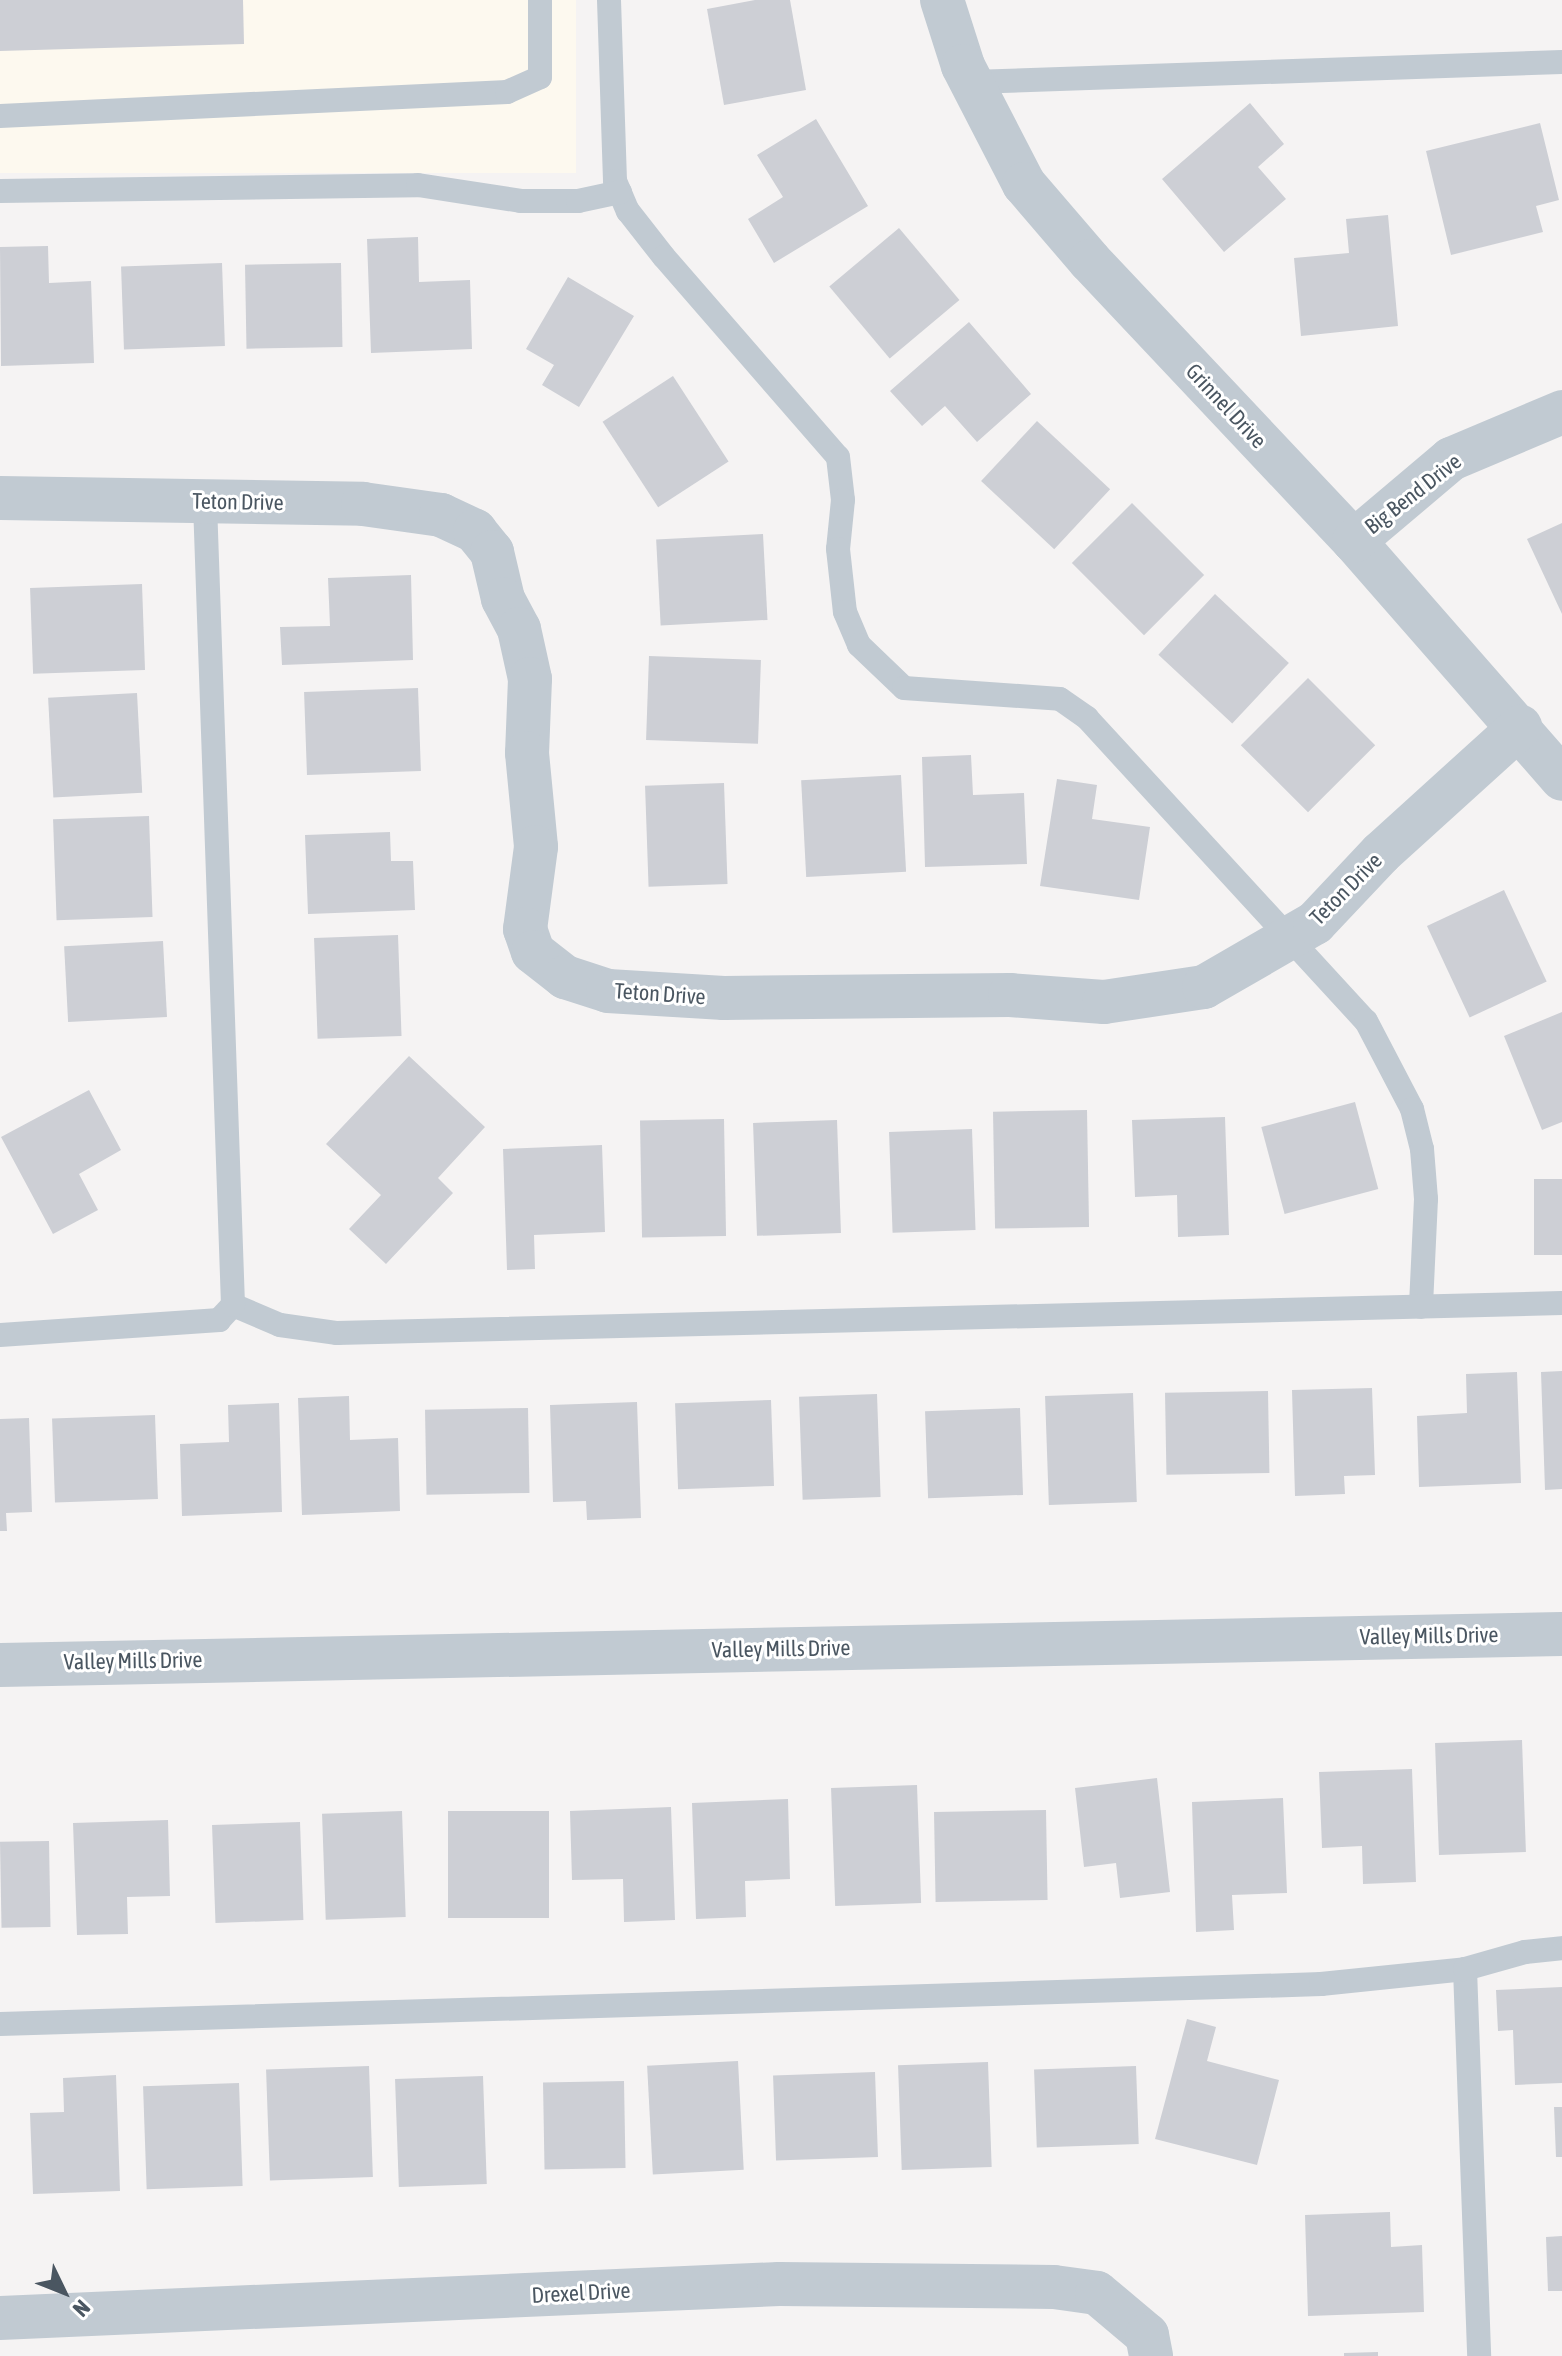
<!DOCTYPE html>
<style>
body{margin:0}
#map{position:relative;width:1562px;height:2356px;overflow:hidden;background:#f5f3f3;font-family:"Asap Condensed",sans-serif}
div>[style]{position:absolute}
.commercial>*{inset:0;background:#fdf9ef;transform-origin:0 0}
.building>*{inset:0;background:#cdcfd5;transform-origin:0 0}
.service>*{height:24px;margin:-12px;padding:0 12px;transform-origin:12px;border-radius:12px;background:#c1cad2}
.minor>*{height:44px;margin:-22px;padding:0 22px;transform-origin:22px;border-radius:22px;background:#c1cad2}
span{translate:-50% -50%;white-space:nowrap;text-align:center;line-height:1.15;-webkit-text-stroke:6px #fff;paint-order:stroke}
.street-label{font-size:22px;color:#4a5661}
.north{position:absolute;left:24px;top:2252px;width:80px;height:80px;-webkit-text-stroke:6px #fff;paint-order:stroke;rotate:133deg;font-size:22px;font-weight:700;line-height:32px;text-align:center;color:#4a5661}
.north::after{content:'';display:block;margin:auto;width:28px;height:36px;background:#4a5661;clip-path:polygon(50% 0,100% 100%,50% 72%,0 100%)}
</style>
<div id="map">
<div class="commercial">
<i style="left:0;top:0;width:576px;height:173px"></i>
</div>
<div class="building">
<i style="clip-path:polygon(0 0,243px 0,244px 44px,0 51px)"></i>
<i style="clip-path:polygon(755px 0,790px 0,806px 90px,724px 105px,707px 9px)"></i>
<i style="clip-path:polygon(1250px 103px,1284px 144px,1258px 167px,1286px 199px,1224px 252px,1162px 179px)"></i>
<i style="clip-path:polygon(816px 119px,868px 206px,774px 263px,748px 219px,783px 197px,757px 155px)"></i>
<i style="clip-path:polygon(1540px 123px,1559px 200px,1536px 206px,1543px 232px,1451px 255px,1426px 151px)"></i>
<i style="clip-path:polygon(1388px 215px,1398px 326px,1301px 336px,1294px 258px,1349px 253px,1346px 219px)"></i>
<i style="left:899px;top:228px;width:94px;height:91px;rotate:50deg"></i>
<i style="clip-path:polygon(418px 237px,419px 282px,470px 280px,472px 349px,371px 353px,367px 239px)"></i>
<i style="clip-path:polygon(48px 246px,49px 283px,91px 281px,94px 363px,1px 366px,0 247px)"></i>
<i style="left:222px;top:263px;width:83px;height:101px;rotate:88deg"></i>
<i style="left:341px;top:263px;width:84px;height:96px;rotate:89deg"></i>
<i style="clip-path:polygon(568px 277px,634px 316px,579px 407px,542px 385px,554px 365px,526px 349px)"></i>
<i style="clip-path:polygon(969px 322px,1031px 394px,977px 442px,945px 406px,922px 426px,890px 391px)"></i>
<i style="left:673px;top:376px;width:102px;height:84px;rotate:57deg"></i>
<i style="left:1037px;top:421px;width:100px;height:82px;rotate:43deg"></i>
<i style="left:1132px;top:503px;width:102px;height:85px;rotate:45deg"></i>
<i style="clip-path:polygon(1562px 523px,1562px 614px,1527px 539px)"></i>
<i style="left:763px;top:534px;width:86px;height:107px;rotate:87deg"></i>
<i style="clip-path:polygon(411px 575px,413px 660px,282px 665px,280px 627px,330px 626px,328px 578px)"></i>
<i style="left:142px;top:584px;width:86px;height:112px;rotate:88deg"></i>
<i style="left:1215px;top:594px;width:101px;height:83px;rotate:43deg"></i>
<i style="left:649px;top:656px;width:112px;height:84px;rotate:2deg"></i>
<i style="left:1308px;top:678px;width:95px;height:95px;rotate:45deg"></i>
<i style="left:418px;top:688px;width:83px;height:114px;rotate:88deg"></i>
<i style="left:137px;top:693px;width:100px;height:89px;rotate:87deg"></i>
<i style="clip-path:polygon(971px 755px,973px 795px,1024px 793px,1027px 864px,925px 867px,922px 757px)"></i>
<i style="left:901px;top:775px;width:97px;height:100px;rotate:87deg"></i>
<i style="clip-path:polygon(1057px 779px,1097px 785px,1092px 819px,1150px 827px,1139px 900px,1040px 886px)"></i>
<i style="left:724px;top:783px;width:101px;height:79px;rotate:88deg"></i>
<i style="left:149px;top:816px;width:101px;height:96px;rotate:88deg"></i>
<i style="clip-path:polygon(390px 832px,391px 861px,413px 861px,415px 910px,308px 914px,305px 835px)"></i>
<i style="left:1504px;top:890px;width:101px;height:85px;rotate:65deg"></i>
<i style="left:398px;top:935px;width:101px;height:84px;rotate:88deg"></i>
<i style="left:163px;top:941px;width:76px;height:99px;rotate:87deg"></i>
<i style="clip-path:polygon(1562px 1012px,1562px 1122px,1542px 1130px,1504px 1036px)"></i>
<i style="clip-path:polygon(409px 1056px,485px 1127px,438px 1178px,453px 1193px,386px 1264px,349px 1229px,381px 1195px,326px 1144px)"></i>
<i style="clip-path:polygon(89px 1090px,121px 1150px,79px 1174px,98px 1210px,53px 1234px,1px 1137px)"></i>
<i style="left:1355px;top:1102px;width:90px;height:97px;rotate:75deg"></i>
<i style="left:1087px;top:1110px;width:117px;height:94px;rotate:89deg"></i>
<i style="clip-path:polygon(1225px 1117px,1229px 1235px,1178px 1237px,1177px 1195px,1135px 1197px,1132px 1120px)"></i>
<i style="left:724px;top:1119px;width:117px;height:84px;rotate:89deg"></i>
<i style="left:837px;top:1120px;width:113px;height:84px;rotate:88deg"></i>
<i style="left:972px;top:1129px;width:101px;height:83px;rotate:88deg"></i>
<i style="clip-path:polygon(602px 1145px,605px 1232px,534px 1235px,535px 1269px,507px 1270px,503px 1149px)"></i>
<i style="left:1562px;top:1179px;width:76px;height:28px;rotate:90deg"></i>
<i style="clip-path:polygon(1562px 1371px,1562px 1489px,1545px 1490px,1541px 1372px)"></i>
<i style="clip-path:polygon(1517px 1372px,1521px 1483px,1419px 1487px,1417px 1416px,1467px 1413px,1466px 1374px)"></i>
<i style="clip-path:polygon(1372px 1388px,1375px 1475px,1344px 1476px,1345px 1494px,1295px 1496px,1292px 1390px)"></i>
<i style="left:1268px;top:1391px;width:82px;height:103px;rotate:89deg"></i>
<i style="left:1133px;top:1393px;width:109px;height:88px;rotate:88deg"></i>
<i style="left:877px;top:1394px;width:103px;height:78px;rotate:88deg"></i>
<i style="clip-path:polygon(349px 1396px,350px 1440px,398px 1438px,400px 1511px,302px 1515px,298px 1398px)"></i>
<i style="left:771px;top:1400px;width:86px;height:96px;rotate:88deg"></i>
<i style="clip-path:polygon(637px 1402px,641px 1518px,587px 1520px,586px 1501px,553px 1502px,550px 1405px)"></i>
<i style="clip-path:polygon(279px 1403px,282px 1512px,182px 1516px,180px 1444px,229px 1442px,228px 1405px)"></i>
<i style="left:528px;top:1408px;width:85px;height:103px;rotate:89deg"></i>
<i style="left:1020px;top:1408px;width:87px;height:95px;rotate:88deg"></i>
<i style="left:155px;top:1415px;width:84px;height:103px;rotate:88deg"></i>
<i style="clip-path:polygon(29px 1418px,32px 1512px,6px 1513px,7px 1531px,0 1531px,0 1419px)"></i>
<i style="left:1522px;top:1740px;width:112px;height:87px;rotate:88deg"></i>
<i style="clip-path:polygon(1412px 1769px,1416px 1882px,1363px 1884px,1362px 1846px,1322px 1848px,1319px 1772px)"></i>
<i style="clip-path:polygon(1157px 1778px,1170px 1892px,1120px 1898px,1116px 1863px,1084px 1867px,1075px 1788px)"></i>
<i style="left:917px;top:1785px;width:118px;height:86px;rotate:88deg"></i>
<i style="clip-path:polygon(1283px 1798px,1287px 1893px,1232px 1895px,1234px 1930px,1196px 1932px,1192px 1802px)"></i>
<i style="clip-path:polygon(788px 1799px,790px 1879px,745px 1881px,746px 1917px,696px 1919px,692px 1803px)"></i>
<i style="clip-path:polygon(671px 1807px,675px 1920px,624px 1922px,623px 1879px,572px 1880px,570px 1811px)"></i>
<i style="left:1046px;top:1810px;width:90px;height:112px;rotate:89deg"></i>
<i style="left:402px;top:1811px;width:106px;height:80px;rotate:88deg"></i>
<i style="left:549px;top:1811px;width:107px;height:101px;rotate:90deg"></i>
<i style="clip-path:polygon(168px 1820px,170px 1896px,127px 1897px,128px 1934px,77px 1935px,73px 1823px)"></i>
<i style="left:300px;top:1822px;width:98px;height:88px;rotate:88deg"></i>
<i style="left:49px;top:1841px;width:86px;height:49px;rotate:89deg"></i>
<i style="clip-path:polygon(1562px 1987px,1562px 2083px,1515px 2085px,1513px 2030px,1498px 2031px,1496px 1990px)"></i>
<i style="clip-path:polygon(1187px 2019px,1216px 2027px,1207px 2061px,1279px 2080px,1257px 2165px,1155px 2139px)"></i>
<i style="left:738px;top:2061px;width:109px;height:91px;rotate:87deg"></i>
<i style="left:988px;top:2062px;width:105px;height:90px;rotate:88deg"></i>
<i style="left:369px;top:2066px;width:111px;height:103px;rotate:88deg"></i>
<i style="left:1136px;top:2066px;width:78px;height:102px;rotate:88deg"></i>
<i style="left:875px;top:2072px;width:85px;height:102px;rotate:88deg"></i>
<i style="clip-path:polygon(116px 2075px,120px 2191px,33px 2194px,30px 2113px,64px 2112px,63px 2078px)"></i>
<i style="left:483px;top:2076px;width:108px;height:88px;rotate:88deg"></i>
<i style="left:624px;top:2081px;width:87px;height:81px;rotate:89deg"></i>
<i style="left:239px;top:2083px;width:103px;height:96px;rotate:88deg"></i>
<i style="clip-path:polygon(1554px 2107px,1562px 2107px,1562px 2157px,1556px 2157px)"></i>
<i style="clip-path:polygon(1390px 2212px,1391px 2247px,1422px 2245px,1424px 2312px,1308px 2316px,1305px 2215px)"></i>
<i style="clip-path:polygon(1562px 2236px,1562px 2291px,1548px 2291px,1546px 2237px)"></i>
<i style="clip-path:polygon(1378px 2352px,1378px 2356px,1344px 2356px,1344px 2353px)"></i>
</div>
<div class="service">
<i style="left:609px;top:0;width:181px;rotate:88.1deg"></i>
<i style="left:615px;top:181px;width:33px;rotate:67deg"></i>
<i style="left:628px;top:211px;width:58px;rotate:52deg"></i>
<i style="left:664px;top:257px;width:265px;rotate:49deg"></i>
<i style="left:838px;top:457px;width:43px;rotate:83.4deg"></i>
<i style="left:843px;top:500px;width:49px;rotate:95.8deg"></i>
<i style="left:838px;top:549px;width:63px;rotate:83.7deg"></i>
<i style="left:845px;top:612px;width:36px;rotate:67deg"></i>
<i style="left:859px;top:645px;width:62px;rotate:43.7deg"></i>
<i style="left:904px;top:688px;width:156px;rotate:4deg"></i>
<i style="left:1060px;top:699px;width:33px;rotate:35deg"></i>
<i style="left:1087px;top:718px;width:412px;rotate:47.4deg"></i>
<i style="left:1366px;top:1021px;width:99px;rotate:62.4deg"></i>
<i style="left:1412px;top:1109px;width:41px;rotate:76deg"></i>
<i style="left:1422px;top:1149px;width:50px;rotate:85.4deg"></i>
<i style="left:1426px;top:1199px;width:108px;rotate:92.7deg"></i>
<i style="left:971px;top:82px;width:591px;rotate:-1.94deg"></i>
<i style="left:0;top:116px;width:508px;rotate:-2.71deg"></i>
<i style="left:507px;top:92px;width:36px;rotate:-24deg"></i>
<i style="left:540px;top:77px;width:77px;rotate:-90deg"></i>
<i style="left:0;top:191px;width:418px;rotate:-0.8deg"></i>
<i style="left:418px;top:185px;width:104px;rotate:8.8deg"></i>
<i style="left:521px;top:201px;width:57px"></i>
<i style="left:578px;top:201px;width:43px;rotate:-12.1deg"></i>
<i style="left:233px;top:1305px;width:51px;rotate:23.1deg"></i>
<i style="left:280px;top:1325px;width:58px;rotate:8deg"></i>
<i style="left:337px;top:1333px;width:1225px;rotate:-1.4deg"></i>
<i style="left:0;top:1335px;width:220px;rotate:-3.9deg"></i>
<i style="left:219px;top:1320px;width:21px;rotate:-47deg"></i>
<i style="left:233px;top:1305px;width:803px;rotate:-92deg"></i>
<i style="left:1465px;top:1969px;width:387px;rotate:87.9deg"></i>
<i style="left:0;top:2024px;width:1322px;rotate:-1.73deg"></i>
<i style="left:1321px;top:1984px;width:145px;rotate:-5.9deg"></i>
<i style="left:1465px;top:1969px;width:62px;rotate:-15.8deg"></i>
<i style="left:1525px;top:1952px;width:37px;rotate:-6deg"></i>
</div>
<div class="minor">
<i style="left:942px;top:0;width:69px;rotate:72.3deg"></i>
<i style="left:963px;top:66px;width:133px;rotate:62.7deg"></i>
<i style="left:1024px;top:184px;width:101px;rotate:49.4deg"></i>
<i style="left:1090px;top:261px;width:385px;rotate:46.7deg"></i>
<i style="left:1354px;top:541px;width:316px;rotate:48.8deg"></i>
<i style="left:0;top:498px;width:363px;rotate:0.9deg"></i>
<i style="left:363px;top:504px;width:79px;rotate:8deg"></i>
<i style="left:441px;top:515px;width:38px;rotate:25deg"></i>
<i style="left:475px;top:531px;width:27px;rotate:51deg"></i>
<i style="left:492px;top:552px;width:48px;rotate:76.8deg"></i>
<i style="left:503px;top:599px;width:34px;rotate:62deg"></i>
<i style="left:519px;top:629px;width:51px;rotate:77.6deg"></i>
<i style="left:530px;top:679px;width:74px;rotate:92.3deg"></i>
<i style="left:527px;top:753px;width:94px;rotate:84.5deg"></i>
<i style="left:536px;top:847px;width:83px;rotate:97.6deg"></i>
<i style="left:525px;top:929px;width:24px;rotate:71deg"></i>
<i style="left:533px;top:952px;width:41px;rotate:38deg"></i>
<i style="left:565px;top:977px;width:45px;rotate:18deg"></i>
<i style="left:608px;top:991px;width:116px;rotate:3.5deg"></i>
<i style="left:724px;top:998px;width:286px;rotate:-0.6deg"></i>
<i style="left:1010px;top:995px;width:94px;rotate:4.3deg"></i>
<i style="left:1104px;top:1002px;width:101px;rotate:-8.5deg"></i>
<i style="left:1204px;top:987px;width:128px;rotate:-30deg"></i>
<i style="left:1315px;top:923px;width:96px;rotate:-46.7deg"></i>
<i style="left:1381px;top:853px;width:188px;rotate:-42.2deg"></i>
<i style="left:1354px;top:541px;width:127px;rotate:-40.2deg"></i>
<i style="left:1451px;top:459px;width:121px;rotate:-22.9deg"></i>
<i style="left:0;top:1665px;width:1562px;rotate:-1.14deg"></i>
<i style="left:0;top:2318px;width:780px;rotate:-2.5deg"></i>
<i style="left:779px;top:2284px;width:275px;rotate:0.6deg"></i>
<i style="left:1054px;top:2287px;width:43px;rotate:7.9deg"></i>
<i style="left:1097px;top:2293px;width:65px;rotate:40deg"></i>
<i style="left:1147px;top:2335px;width:21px;rotate:79deg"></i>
</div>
<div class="street-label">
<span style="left:1226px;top:406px;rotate:47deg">Grinnel Drive</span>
<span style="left:1413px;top:494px;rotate:-38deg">Big Bend Drive</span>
<span style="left:238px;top:502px;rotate:1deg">Teton Drive</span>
<span style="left:1346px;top:889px;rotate:-45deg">Teton Drive</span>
<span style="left:660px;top:994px;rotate:4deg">Teton Drive</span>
<span style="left:1429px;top:1636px;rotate:-1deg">Valley Mills Drive</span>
<span style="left:781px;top:1649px;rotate:-1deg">Valley Mills Drive</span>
<span style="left:133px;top:1661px;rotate:-1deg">Valley Mills Drive</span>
<span style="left:581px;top:2293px;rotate:-3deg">Drexel Drive</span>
</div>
<div class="north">N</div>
</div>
